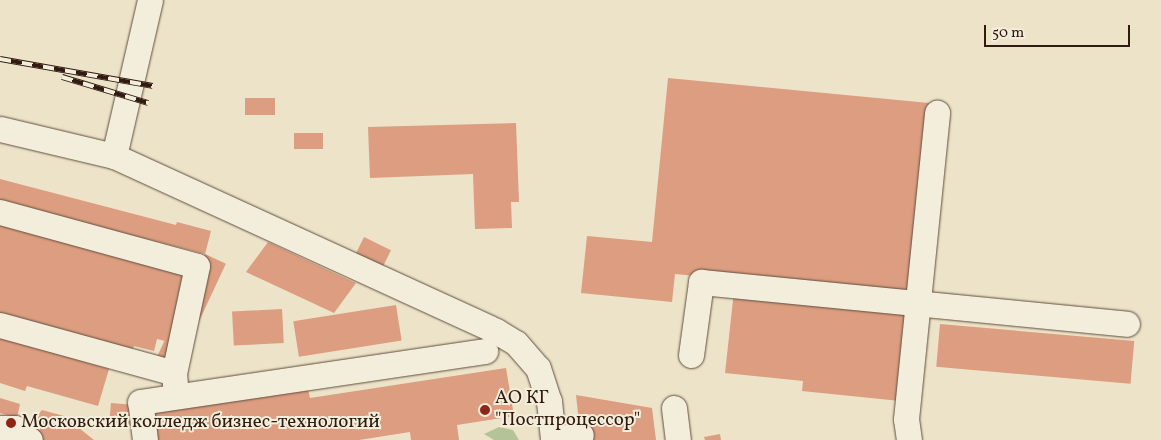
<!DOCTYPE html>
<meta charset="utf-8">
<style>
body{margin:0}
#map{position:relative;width:1161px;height:440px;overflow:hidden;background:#ece3c8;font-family:Vollkorn,serif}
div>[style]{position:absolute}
.green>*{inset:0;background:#b5c498}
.building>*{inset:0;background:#dc9d80;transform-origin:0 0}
.roads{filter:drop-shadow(0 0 1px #604d3e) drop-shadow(0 0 1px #604d3e)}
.minor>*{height:25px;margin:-12.5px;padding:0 12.5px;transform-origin:12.5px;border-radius:12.5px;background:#f3eddb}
.rail>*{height:5.5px;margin-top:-2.75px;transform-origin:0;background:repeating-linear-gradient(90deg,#f3eddb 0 11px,#311b10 0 22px);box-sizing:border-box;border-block:1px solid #311b10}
.dots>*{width:14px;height:14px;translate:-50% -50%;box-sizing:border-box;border:2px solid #f3eddb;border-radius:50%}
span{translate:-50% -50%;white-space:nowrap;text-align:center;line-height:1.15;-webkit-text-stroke:4px #f3eddb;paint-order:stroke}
.poi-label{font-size:19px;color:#311b10}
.left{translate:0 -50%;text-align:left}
.scale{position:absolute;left:984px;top:25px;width:146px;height:22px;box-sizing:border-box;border:2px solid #311b10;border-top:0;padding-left:6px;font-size:15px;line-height:18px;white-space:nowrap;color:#311b10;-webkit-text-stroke:4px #f3eddb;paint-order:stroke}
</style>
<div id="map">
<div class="green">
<i style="clip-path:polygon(499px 427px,513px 430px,519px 440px,494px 440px,484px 434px)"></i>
</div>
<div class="building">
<i style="clip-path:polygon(668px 78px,929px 103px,911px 297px,675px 274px,672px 302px,581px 293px,587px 236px,652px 242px)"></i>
<i style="left:275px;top:98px;width:17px;height:30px;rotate:90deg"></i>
<i style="clip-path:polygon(516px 123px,519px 202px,511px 202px,512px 228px,475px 229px,473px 174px,370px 178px,368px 127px)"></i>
<i style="left:323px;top:133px;width:16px;height:29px;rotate:90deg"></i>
<i style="clip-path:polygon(0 179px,176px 225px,177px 222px,211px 231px,205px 254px,0 202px)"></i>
<i style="clip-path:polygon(0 221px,189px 273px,169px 342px,157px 339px,154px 351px,134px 346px,132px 352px,0 316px)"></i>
<i style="left:364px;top:237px;width:30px;height:21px;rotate:26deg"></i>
<i style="clip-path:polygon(268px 242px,345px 278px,356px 283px,334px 313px,246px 272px)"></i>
<i style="left:205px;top:254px;width:23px;height:120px;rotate:25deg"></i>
<i style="clip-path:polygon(734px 291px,910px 310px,900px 401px,802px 391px,803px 381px,725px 373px)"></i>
<i style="left:396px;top:305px;width:36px;height:104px;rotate:81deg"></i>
<i style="left:282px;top:309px;width:34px;height:50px;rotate:87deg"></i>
<i style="left:940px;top:324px;width:195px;height:43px;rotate:5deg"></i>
<i style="clip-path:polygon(0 337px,109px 369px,98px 406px,27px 386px,25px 391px,0 383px)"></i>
<i style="clip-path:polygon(506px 368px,514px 416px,457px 425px,459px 440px,411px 440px,410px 432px,359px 440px,153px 440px,148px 413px,308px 389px,310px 398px)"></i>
<i style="clip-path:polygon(576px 395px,652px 408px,656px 440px,581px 440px)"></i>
<i style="clip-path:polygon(0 398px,20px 404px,17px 418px,0 413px)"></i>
<i style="left:111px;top:403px;width:21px;height:24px;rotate:5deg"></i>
<i style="clip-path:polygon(42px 410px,64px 416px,94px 440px,39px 440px,26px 429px)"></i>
<i style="clip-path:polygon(720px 434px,721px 440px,705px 440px,704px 437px)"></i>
</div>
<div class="roads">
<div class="minor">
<i style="left:0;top:129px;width:117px;rotate:13.3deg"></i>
<i style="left:114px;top:156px;width:420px;rotate:24.6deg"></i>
<i style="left:496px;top:331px;width:23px;rotate:31deg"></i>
<i style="left:516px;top:343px;width:33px;rotate:49deg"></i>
<i style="left:538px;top:368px;width:35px;rotate:72deg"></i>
<i style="left:549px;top:401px;width:39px;rotate:84deg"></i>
<i style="left:114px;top:156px;width:160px;rotate:-77deg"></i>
<i style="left:0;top:212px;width:204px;rotate:15.3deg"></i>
<i style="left:197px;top:266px;width:109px;rotate:102.1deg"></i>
<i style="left:174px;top:373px;width:23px;rotate:85deg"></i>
<i style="left:0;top:325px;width:180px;rotate:15.4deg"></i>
<i style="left:691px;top:355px;width:74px;rotate:-82.2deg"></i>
<i style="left:701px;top:282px;width:428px;rotate:5.6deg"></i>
<i style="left:674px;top:408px;width:32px;rotate:83deg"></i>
<i style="left:0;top:428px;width:15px"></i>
<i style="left:15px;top:428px;width:19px;rotate:39deg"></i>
<i style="left:553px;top:439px;width:28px;rotate:-8deg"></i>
<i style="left:145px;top:440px;width:38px;rotate:-97deg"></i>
<i style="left:140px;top:402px;width:349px;rotate:-8.4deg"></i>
<i style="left:909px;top:440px;width:21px;rotate:-98deg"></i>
<i style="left:906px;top:419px;width:308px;rotate:-84.2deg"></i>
</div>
</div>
<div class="rail">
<i style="left:0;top:59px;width:155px;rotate:10deg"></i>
<i style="left:62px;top:77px;width:90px;rotate:16.8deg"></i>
</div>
<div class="dots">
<i style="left:485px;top:410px;background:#8f2418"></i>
<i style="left:11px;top:423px;background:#8f2418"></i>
</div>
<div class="poi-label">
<span class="left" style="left:495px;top:410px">АО КГ<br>"Постпроцессор"</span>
<span class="left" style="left:21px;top:423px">Московский колледж бизнес-технологий</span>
</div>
<div class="scale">50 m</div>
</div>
